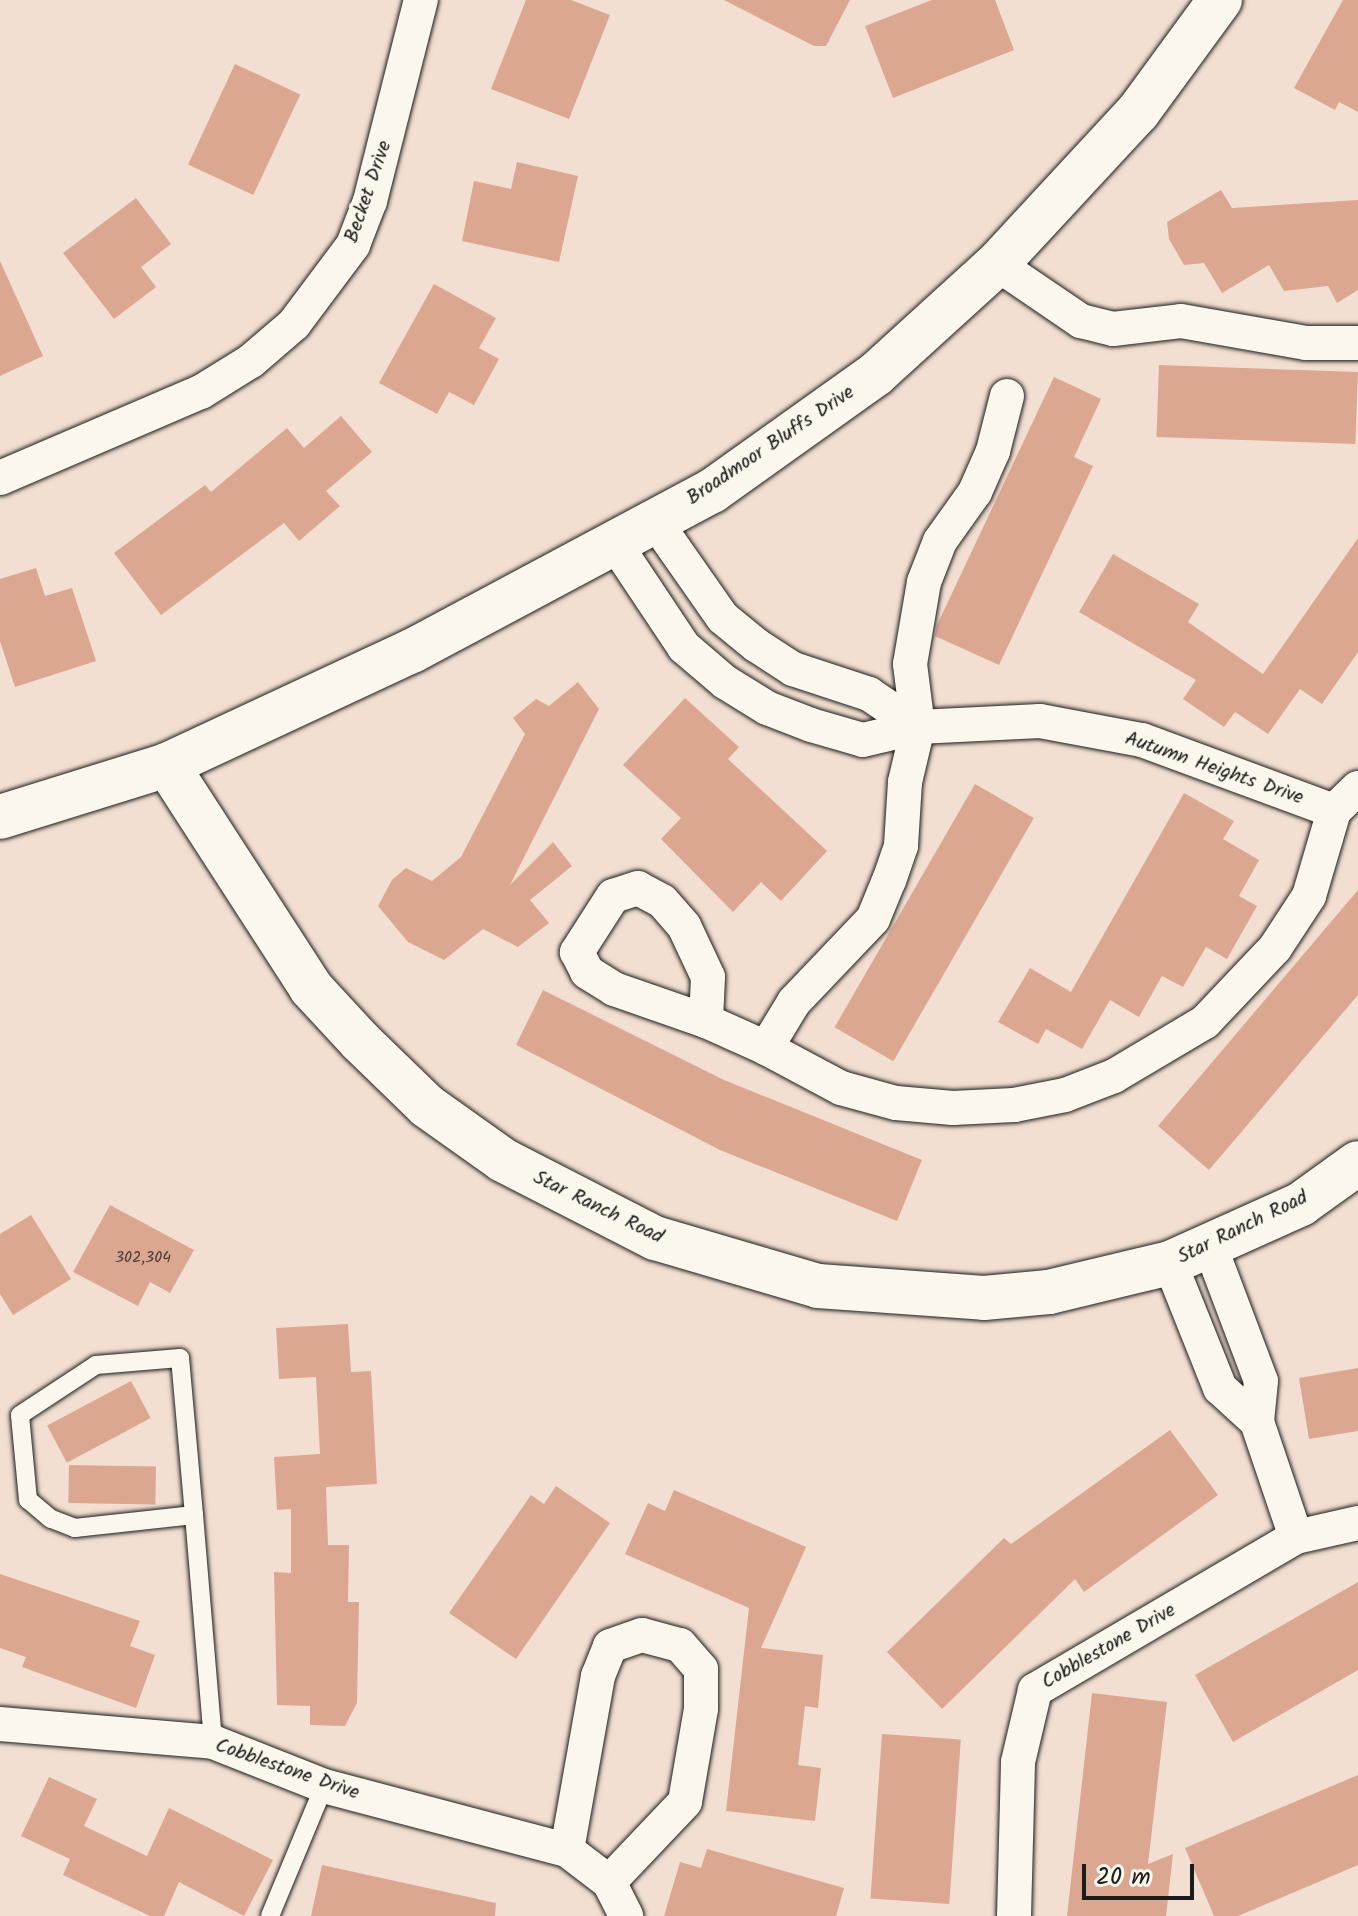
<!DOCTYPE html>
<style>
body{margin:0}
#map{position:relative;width:1358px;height:1916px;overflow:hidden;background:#f2dfd1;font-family:Kalam,sans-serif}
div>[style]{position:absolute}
.building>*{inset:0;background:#dca791;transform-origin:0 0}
.roads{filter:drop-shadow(0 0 2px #1c1c1c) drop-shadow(0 0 2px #1c1c1c)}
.lane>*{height:18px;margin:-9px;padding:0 9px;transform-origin:9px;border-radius:9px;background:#fbf7ec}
.street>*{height:34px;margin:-17px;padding:0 17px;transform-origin:17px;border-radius:17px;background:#fbf7ec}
.secondary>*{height:44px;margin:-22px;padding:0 22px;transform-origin:22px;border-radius:22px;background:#fbf7ec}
span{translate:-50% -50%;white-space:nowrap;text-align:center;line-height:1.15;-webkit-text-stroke:8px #fbf7ec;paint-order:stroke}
.number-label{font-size:16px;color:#4c3f39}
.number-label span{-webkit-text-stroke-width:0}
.street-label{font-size:20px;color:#1c1c1c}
.scale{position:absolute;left:1082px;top:1864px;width:112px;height:36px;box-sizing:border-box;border:4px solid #1c1c1c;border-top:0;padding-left:10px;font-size:24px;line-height:28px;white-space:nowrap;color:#1c1c1c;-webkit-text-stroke:6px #fbf7ec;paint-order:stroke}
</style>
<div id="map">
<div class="building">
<i style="clip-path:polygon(526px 0,571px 0,610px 15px,569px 119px,491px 89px)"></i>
<i style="clip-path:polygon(724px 0,850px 0,826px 46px,814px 46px)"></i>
<i style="clip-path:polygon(932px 0,995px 0,1014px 50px,893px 98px,865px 26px)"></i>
<i style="clip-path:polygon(1343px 0,1358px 0,1358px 112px,1339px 102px,1335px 110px,1294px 88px)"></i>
<i style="left:235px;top:64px;width:72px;height:111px;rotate:25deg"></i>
<i style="clip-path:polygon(517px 162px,578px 176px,559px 262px,462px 241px,474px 181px,511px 189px)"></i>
<i style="clip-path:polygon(1221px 190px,1232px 208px,1358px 200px,1358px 290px,1337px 303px,1328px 286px,1284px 291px,1269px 265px,1222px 293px,1204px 263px,1184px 265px,1169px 239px,1167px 222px)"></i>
<i style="clip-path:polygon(136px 198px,171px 244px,141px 267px,156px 287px,114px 319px,63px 253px)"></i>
<i style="clip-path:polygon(0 261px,43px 356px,0 376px)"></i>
<i style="clip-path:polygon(434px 284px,496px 318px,479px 348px,499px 359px,474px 405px,449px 392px,437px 414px,379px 383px)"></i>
<i style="left:1159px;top:365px;width:199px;height:72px;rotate:2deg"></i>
<i style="clip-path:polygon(1054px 377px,1101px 399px,1074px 457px,1093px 466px,999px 665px,935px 636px,937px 625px)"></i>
<i style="clip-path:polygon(341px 416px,372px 452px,326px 491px,340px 506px,299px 541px,284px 523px,161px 615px,114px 553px,205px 485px,211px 492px,287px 428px,304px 448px)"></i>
<i style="clip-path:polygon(1358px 538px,1358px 652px,1322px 704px,1300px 689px,1268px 734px,1235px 712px,1224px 727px,1183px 699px,1196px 680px,1079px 612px,1113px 554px,1199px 604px,1188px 622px,1263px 674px)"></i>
<i style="clip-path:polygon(36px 568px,45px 596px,72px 588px,96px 661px,15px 687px,0 641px,0 579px)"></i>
<i style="clip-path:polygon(578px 682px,599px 709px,510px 885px,553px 842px,572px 866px,530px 900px,549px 923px,518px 947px,483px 929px,444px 960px,408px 942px,378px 906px,392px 880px,406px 868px,432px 881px,461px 857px,525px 734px,513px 718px,536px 699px,549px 706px)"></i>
<i style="clip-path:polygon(685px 698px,739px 747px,728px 759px,827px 851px,781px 901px,761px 882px,733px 912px,661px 839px,681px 818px,623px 765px)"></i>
<i style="left:975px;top:784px;width:68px;height:281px;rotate:30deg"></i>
<i style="clip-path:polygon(1184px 793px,1234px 821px,1223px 839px,1259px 860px,1239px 896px,1257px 906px,1227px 959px,1206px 947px,1183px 987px,1162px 976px,1139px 1017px,1110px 1000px,1082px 1049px,1046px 1029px,1038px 1044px,998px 1022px,1030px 968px,1071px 992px)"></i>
<i style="clip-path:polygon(1358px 890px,1358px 995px,1209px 1170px,1158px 1126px)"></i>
<i style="clip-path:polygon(543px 990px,724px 1080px,922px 1160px,897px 1221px,720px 1150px,516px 1045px)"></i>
<i style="clip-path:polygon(110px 1205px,194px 1250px,170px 1293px,150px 1282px,138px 1306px,73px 1272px)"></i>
<i style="clip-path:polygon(31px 1215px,71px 1279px,13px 1315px,0 1294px,0 1234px)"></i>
<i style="clip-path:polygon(348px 1324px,351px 1372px,371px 1371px,377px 1484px,326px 1487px,328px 1545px,349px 1545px,348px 1602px,359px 1602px,357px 1703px,345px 1726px,310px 1725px,310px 1706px,277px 1705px,274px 1572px,291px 1573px,291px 1509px,277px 1510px,274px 1457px,320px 1454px,316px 1377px,279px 1379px,276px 1328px)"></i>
<i style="clip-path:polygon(1358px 1368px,1358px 1431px,1309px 1439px,1299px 1378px)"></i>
<i style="left:131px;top:1381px;width:42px;height:95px;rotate:62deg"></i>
<i style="clip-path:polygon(1170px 1430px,1218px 1495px,1084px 1592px,1075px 1579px,942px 1709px,887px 1652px,1004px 1538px,1011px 1544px)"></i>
<i style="left:69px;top:1465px;width:87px;height:38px;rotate:1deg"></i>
<i style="clip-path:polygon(556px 1486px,610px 1523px,516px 1659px,449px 1613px,531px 1495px,544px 1504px)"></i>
<i style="clip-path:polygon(674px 1490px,806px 1547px,761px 1648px,823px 1655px,818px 1708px,805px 1706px,798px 1765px,821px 1768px,815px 1821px,726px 1811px,749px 1608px,625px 1554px,648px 1503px,665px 1511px)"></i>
<i style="clip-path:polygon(0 1574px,140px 1621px,130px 1646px,155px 1655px,136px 1708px,22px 1667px,26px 1657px,0 1648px)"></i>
<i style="clip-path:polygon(1358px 1582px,1358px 1670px,1233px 1742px,1195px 1675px)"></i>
<i style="clip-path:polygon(1092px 1693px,1167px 1702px,1148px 1864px,1173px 1854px,1166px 1916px,1067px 1916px)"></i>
<i style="left:882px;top:1734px;width:79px;height:165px;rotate:4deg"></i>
<i style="clip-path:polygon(1358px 1775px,1358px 1865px,1238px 1916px,1214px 1916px,1185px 1848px)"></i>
<i style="clip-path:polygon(49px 1777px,97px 1799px,84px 1826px,147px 1856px,169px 1808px,273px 1860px,244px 1916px,179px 1882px,164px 1916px,150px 1916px,63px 1875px,70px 1859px,21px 1836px)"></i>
<i style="clip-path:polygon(707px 1849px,844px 1888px,836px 1916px,664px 1916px,680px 1862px,701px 1868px)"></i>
<i style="clip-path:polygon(322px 1865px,496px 1903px,495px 1916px,311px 1916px)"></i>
</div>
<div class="roads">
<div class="lane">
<i style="left:194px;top:1515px;width:120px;rotate:173.8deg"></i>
<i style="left:75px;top:1528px;width:26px;rotate:-159deg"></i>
<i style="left:51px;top:1519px;width:30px;rotate:-140deg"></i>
<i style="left:28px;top:1500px;width:85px;rotate:-95.4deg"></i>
<i style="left:20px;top:1415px;width:91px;rotate:-33.3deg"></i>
<i style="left:96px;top:1365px;width:84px;rotate:-4.8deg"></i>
<i style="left:180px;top:1358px;width:158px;rotate:84.9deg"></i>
<i style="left:194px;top:1515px;width:228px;rotate:85.2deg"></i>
<i style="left:270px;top:1916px;width:141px;rotate:-67.4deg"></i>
</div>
<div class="street">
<i style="left:997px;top:264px;width:102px;rotate:34.2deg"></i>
<i style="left:1081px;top:321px;width:33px;rotate:14deg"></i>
<i style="left:1113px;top:329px;width:68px;rotate:-6.7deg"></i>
<i style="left:1181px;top:321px;width:127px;rotate:10deg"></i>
<i style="left:1306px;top:343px;width:52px"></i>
<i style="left:1007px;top:396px;width:57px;rotate:104.3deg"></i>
<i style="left:993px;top:451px;width:45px;rotate:113.7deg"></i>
<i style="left:975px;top:492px;width:60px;rotate:125.5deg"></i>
<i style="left:940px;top:541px;width:44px;rotate:111.3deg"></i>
<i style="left:924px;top:582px;width:83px;rotate:99.7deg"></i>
<i style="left:910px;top:664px;width:64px;rotate:82.8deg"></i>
<i style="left:918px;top:727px;width:57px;rotate:103.3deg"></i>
<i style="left:905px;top:782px;width:64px;rotate:93.6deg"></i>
<i style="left:901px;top:846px;width:36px;rotate:109deg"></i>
<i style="left:889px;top:880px;width:42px;rotate:112.3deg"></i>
<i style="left:873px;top:919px;width:115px;rotate:133.6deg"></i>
<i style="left:794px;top:1002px;width:54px;rotate:121.3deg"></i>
<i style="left:766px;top:1048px;width:85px;rotate:28.1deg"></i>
<i style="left:841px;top:1088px;width:57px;rotate:15.3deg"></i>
<i style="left:896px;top:1103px;width:57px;rotate:5deg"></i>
<i style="left:953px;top:1108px;width:61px;rotate:-2.8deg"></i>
<i style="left:1014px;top:1105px;width:52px;rotate:-11.1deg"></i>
<i style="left:1065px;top:1095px;width:53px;rotate:-21.2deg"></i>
<i style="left:1114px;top:1076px;width:106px;rotate:-30.7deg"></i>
<i style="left:1205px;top:1022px;width:102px;rotate:-46.6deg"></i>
<i style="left:1275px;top:948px;width:62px;rotate:-56.8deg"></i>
<i style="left:1309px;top:896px;width:89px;rotate:-73.6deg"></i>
<i style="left:0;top:478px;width:219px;rotate:-23.2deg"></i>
<i style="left:201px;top:392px;width:59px;rotate:-31.8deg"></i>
<i style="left:251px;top:361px;width:57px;rotate:-40.7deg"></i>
<i style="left:294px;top:324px;width:99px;rotate:-53.2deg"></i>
<i style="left:353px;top:245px;width:47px;rotate:-68.9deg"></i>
<i style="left:370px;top:201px;width:207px;rotate:-75.8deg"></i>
<i style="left:655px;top:521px;width:118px;rotate:55deg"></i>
<i style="left:723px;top:618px;width:43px;rotate:39.3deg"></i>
<i style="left:756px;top:645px;width:44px;rotate:33deg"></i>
<i style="left:793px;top:669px;width:80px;rotate:18.2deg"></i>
<i style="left:869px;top:694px;width:59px;rotate:34deg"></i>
<i style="left:616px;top:545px;width:123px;rotate:56.3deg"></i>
<i style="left:684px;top:647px;width:54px;rotate:40.5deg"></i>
<i style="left:725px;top:682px;width:49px;rotate:31.8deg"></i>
<i style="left:767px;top:708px;width:47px;rotate:21.1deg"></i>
<i style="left:811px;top:725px;width:54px;rotate:16.1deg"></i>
<i style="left:863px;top:740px;width:57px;rotate:-13.3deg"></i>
<i style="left:918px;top:727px;width:122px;rotate:-2.8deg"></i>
<i style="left:1040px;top:721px;width:104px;rotate:10.6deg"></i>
<i style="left:1142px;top:740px;width:205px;rotate:20.3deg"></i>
<i style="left:1334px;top:811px;width:33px;rotate:-44deg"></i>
<i style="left:706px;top:1021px;width:44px;rotate:-87.4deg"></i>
<i style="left:708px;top:977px;width:56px;rotate:-115.2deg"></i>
<i style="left:684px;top:926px;width:33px;rotate:-131deg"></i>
<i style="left:662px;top:901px;width:27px;rotate:-152deg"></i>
<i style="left:638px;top:888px;width:26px;rotate:162deg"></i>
<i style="left:613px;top:896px;width:67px;rotate:122.7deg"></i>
<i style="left:577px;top:952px;width:22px;rotate:63deg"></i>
<i style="left:587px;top:972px;width:32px;rotate:32deg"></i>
<i style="left:614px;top:989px;width:97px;rotate:19.2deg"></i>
<i style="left:706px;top:1021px;width:66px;rotate:24.2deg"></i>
<i style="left:1210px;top:1246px;width:144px;rotate:69.3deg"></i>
<i style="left:1261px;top:1381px;width:41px;rotate:95.6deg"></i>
<i style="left:1257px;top:1422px;width:121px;rotate:71.3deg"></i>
<i style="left:1170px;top:1263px;width:135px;rotate:68.2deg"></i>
<i style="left:1220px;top:1388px;width:50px;rotate:42.6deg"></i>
<i style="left:0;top:1724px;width:214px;rotate:4.8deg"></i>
<i style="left:213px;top:1742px;width:119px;rotate:21.6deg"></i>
<i style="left:324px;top:1786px;width:251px;rotate:14.8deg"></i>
<i style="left:567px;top:1850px;width:53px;rotate:37.3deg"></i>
<i style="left:609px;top:1882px;width:38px;rotate:63deg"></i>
<i style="left:567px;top:1850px;width:177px;rotate:-79.9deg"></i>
<i style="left:598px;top:1676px;width:32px;rotate:-68deg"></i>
<i style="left:610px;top:1646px;width:34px;rotate:-19deg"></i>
<i style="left:642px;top:1635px;width:39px;rotate:15deg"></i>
<i style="left:680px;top:1645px;width:32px;rotate:49deg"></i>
<i style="left:701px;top:1669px;width:40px;rotate:90deg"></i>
<i style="left:701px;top:1709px;width:94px;rotate:99.8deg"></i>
<i style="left:685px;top:1802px;width:110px;rotate:133.5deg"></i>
<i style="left:1014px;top:1916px;width:154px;rotate:-88.5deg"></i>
<i style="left:1018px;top:1762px;width:74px;rotate:-76.7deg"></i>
<i style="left:1035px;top:1690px;width:303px;rotate:-30.4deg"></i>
<i style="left:1296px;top:1537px;width:64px;rotate:-12.7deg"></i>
</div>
<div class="secondary">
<i style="left:167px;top:765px;width:265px;rotate:57.1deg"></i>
<i style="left:311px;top:988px;width:72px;rotate:47.2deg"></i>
<i style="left:360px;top:1041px;width:93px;rotate:44.1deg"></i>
<i style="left:427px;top:1106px;width:93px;rotate:35.4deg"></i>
<i style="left:503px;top:1160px;width:171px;rotate:27.2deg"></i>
<i style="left:655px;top:1238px;width:170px;rotate:16.4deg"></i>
<i style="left:818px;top:1286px;width:166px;rotate:4.1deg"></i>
<i style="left:984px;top:1298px;width:65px;rotate:-5.3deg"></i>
<i style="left:1049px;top:1292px;width:124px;rotate:-13.5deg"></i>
<i style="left:1170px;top:1263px;width:144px;rotate:-24.2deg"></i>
<i style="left:1301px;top:1204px;width:70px;rotate:-35.7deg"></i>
<i style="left:0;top:817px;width:175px;rotate:-17.3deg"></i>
<i style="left:167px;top:765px;width:270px;rotate:-25deg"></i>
<i style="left:412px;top:651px;width:340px;rotate:-28.1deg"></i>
<i style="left:712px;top:491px;width:201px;rotate:-35.5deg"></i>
<i style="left:876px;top:374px;width:164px;rotate:-42.3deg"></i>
<i style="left:997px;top:264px;width:207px;rotate:-47.2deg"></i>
<i style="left:1138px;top:112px;width:139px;rotate:-53.8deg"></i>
</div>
</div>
<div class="number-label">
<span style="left:143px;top:1258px">302,304</span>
</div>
<div class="street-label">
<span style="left:369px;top:192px;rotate:-71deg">Becket Drive</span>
<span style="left:771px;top:446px;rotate:-34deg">Broadmoor Bluffs Drive</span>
<span style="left:1214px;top:769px;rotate:19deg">Autumn Heights Drive</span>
<span style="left:598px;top:1208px;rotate:26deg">Star Ranch Road</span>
<span style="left:1243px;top:1228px;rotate:-26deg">Star Ranch Road</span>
<span style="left:1109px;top:1647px;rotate:-30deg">Cobblestone Drive</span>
<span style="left:287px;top:1770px;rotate:19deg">Cobblestone Drive</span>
</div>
<div class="scale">20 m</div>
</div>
